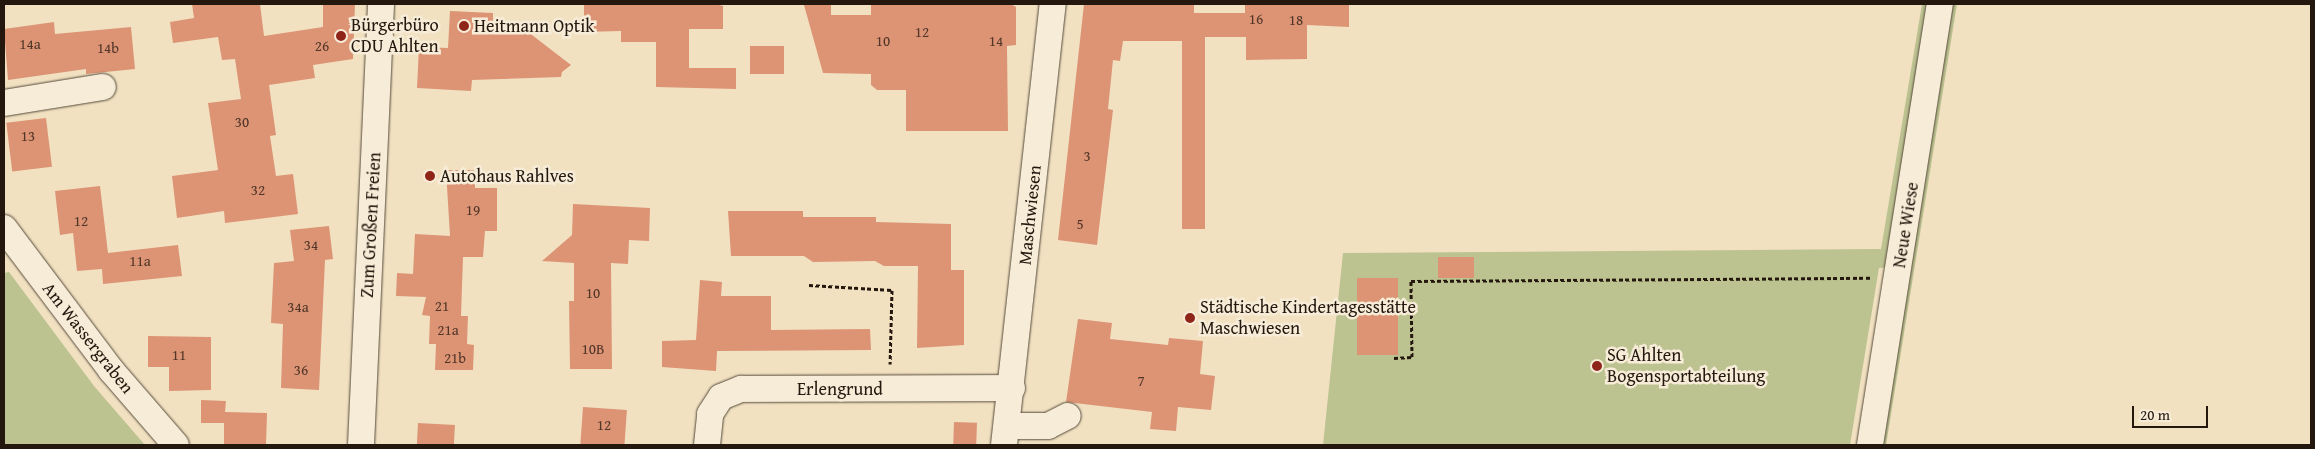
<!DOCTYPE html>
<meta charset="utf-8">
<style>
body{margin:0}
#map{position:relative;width:2315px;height:449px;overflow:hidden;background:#f1e1c1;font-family:"Gentium Book Plus",serif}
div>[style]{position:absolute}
.green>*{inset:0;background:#bdc291}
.building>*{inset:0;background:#dc9475;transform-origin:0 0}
.path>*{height:3px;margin-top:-1.5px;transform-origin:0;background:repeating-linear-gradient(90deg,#23170e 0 4px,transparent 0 6.5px)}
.roads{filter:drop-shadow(0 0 1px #564a3b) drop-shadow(0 0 1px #564a3b)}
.minor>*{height:26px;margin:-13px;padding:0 13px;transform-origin:13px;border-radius:13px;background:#f6ecd7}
.dots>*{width:14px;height:14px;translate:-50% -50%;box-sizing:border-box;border:2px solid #f6ecd7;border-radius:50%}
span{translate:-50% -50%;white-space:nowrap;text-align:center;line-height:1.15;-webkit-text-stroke:5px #f6ecd7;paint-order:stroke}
.number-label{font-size:15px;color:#513628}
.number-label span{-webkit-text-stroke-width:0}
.poi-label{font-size:18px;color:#23170e}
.left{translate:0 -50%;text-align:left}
.street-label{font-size:18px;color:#23170e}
.frame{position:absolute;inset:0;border:5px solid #23170e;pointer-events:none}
.scale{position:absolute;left:2132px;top:406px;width:76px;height:22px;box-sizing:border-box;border:2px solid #23170e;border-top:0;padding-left:6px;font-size:15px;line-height:18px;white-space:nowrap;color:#23170e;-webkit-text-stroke:4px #f6ecd7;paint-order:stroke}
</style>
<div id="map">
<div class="green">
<i style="clip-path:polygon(1922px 4px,1933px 4px,1890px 267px,1879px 268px,1850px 445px,1323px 445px,1343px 253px,1881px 249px)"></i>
<i style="clip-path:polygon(1949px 4px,1957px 4px,1886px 445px,1876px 445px)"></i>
<i style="clip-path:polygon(9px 272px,94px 386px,145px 445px,4px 445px,4px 273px)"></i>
</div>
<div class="building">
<i style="clip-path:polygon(192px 4px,260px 4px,264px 36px,323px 27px,323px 4px,355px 4px,353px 59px,313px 65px,315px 78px,269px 85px,276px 135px,270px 136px,276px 176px,293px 174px,298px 214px,225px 223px,224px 211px,177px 218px,172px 176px,218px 170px,208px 103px,241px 99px,235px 59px,222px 60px,218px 37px,173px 43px,170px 22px,194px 18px)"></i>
<i style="clip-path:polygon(715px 4px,723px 6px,723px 29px,689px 29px,689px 68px,736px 68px,736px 89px,656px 87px,656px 42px,621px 42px,621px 31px,584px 32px,584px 5px)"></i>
<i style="clip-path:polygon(831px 4px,831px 15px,871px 15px,871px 4px,1011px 4px,1016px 7px,1016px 45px,1007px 46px,1008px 131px,906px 131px,906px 90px,877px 90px,871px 85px,871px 74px,823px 73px,804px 5px)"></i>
<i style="clip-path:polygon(1084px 4px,1194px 4px,1194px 13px,1245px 13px,1245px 4px,1349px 4px,1349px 27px,1307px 25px,1307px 59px,1246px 60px,1246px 37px,1205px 37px,1205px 229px,1182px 229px,1182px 41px,1123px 41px,1120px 61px,1113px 60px,1108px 109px,1113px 110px,1097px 245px,1058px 240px)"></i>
<i style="clip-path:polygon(450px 11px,493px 13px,493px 25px,519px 25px,571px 65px,562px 72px,561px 77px,472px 80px,471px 91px,417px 88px,419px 47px,448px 48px)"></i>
<i style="clip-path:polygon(54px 22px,55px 34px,131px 27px,135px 69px,86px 74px,86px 69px,8px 80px,4px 29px)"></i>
<i style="left:750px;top:46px;width:34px;height:28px"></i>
<i style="left:46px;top:118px;width:49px;height:40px;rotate:83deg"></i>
<i style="clip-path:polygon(446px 170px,475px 170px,475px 188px,497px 188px,497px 231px,485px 231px,483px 257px,463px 257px,461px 316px,468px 316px,467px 344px,474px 345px,473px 370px,435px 370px,436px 344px,429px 344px,430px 316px,422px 315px,426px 297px,396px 296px,397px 273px,413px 274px,415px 234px,450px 236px)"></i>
<i style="clip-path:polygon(100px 186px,108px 253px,178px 245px,182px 276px,103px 284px,102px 269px,77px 271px,73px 233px,60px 235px,55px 191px)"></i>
<i style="clip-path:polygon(573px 204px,650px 208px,649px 241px,629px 240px,628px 264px,611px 263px,612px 369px,570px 369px,569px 301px,574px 301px,574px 263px,542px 261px,572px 235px)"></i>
<i style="clip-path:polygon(728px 211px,803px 211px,803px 217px,876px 217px,876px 222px,951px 224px,951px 270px,964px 270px,964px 345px,917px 348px,918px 266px,884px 266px,875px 261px,813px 262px,804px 256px,731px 256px)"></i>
<i style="clip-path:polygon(329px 226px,333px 259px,325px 260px,319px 390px,281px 388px,283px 324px,271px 323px,274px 263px,294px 261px,290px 230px)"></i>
<i style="left:1474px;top:257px;width:21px;height:36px;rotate:90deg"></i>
<i style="left:1357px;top:278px;width:41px;height:77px"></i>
<i style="clip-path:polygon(700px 280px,722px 282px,721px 296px,771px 296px,771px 330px,870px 329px,871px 350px,717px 351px,716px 371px,662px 367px,662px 341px,696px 340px)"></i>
<i style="clip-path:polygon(1078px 319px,1112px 323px,1110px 339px,1168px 345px,1169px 338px,1203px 341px,1200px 374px,1215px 376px,1211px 410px,1178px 407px,1176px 431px,1150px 429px,1152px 412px,1066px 402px)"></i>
<i style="clip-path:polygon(148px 336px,211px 337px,211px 390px,169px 391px,169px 367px,148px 367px)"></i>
<i style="clip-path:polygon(201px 400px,226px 401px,225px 412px,267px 413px,266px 445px,224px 445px,224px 423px,201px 423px)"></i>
<i style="left:583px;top:407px;width:44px;height:38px;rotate:4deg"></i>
<i style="left:954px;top:422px;width:23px;height:23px;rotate:2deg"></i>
<i style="left:418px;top:423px;width:37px;height:22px;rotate:3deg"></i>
</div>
<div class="path">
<i style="left:809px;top:285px;width:83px;rotate:3.4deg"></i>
<i style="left:892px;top:290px;width:74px;rotate:91.5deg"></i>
<i style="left:1394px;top:358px;width:18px;rotate:-3deg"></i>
<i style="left:1412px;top:357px;width:76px;rotate:-90.8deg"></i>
<i style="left:1411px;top:281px;width:460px;rotate:-0.4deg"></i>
</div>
<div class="roads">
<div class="minor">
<i style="left:4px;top:103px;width:100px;rotate:-9.2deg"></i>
<i style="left:4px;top:228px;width:178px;rotate:53deg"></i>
<i style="left:111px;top:370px;width:99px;rotate:49.1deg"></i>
<i style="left:1007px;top:426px;width:41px"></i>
<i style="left:1048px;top:426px;width:22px;rotate:-27deg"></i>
<i style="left:361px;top:445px;width:441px;rotate:-87.4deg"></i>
<i style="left:707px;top:445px;width:31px;rotate:-84deg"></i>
<i style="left:710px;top:414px;width:20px;rotate:-57deg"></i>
<i style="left:721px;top:397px;width:22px;rotate:-22deg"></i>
<i style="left:741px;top:389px;width:271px;rotate:-0.2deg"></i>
<i style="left:1004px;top:445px;width:444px;rotate:-83.7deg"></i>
<i style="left:1870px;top:445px;width:447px;rotate:-81deg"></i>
</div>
</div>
<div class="dots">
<i style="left:464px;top:26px;background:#8f2418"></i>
<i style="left:341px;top:36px;background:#8f2418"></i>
<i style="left:430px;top:176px;background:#8f2418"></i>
<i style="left:1190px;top:318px;background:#8f2418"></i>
<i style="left:1597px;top:366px;background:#8f2418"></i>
</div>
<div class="number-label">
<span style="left:1256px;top:19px">16</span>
<span style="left:1296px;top:20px">18</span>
<span style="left:922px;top:32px">12</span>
<span style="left:883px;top:41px">10</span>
<span style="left:996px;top:41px">14</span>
<span style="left:30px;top:44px">14a</span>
<span style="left:322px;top:46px">26</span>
<span style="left:108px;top:48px">14b</span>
<span style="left:242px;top:122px">30</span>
<span style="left:28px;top:136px">13</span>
<span style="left:1087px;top:156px">3</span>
<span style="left:258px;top:190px">32</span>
<span style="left:473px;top:210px">19</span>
<span style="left:81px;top:221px">12</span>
<span style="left:1080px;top:224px">5</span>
<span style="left:311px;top:245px">34</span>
<span style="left:140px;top:261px">11a</span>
<span style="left:593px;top:293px">10</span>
<span style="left:442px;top:306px">21</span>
<span style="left:298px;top:307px">34a</span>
<span style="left:448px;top:330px">21a</span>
<span style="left:593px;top:349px">10B</span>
<span style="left:179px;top:355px">11</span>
<span style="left:455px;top:358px">21b</span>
<span style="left:301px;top:370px">36</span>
<span style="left:1141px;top:381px">7</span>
<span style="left:604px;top:425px">12</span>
</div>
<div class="poi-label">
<span class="left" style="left:351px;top:36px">Bürgerbüro<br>CDU Ahlten</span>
<span class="left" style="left:474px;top:26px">Heitmann Optik</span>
<span class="left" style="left:440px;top:176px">Autohaus Rahlves</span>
<span class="left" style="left:1200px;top:318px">Städtische Kindertagesstätte<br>Maschwiesen</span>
<span class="left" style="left:1607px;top:366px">SG Ahlten<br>Bogensportabteilung</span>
</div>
<div class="street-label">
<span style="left:1030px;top:215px;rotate:-84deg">Maschwiesen</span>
<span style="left:371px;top:225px;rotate:-87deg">Zum Großen Freien</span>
<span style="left:1906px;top:225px;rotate:-81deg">Neue Wiese</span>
<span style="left:88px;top:338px;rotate:52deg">Am Wassergraben</span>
<span style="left:840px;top:389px">Erlengrund</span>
</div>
<div class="frame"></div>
<div class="scale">20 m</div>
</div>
